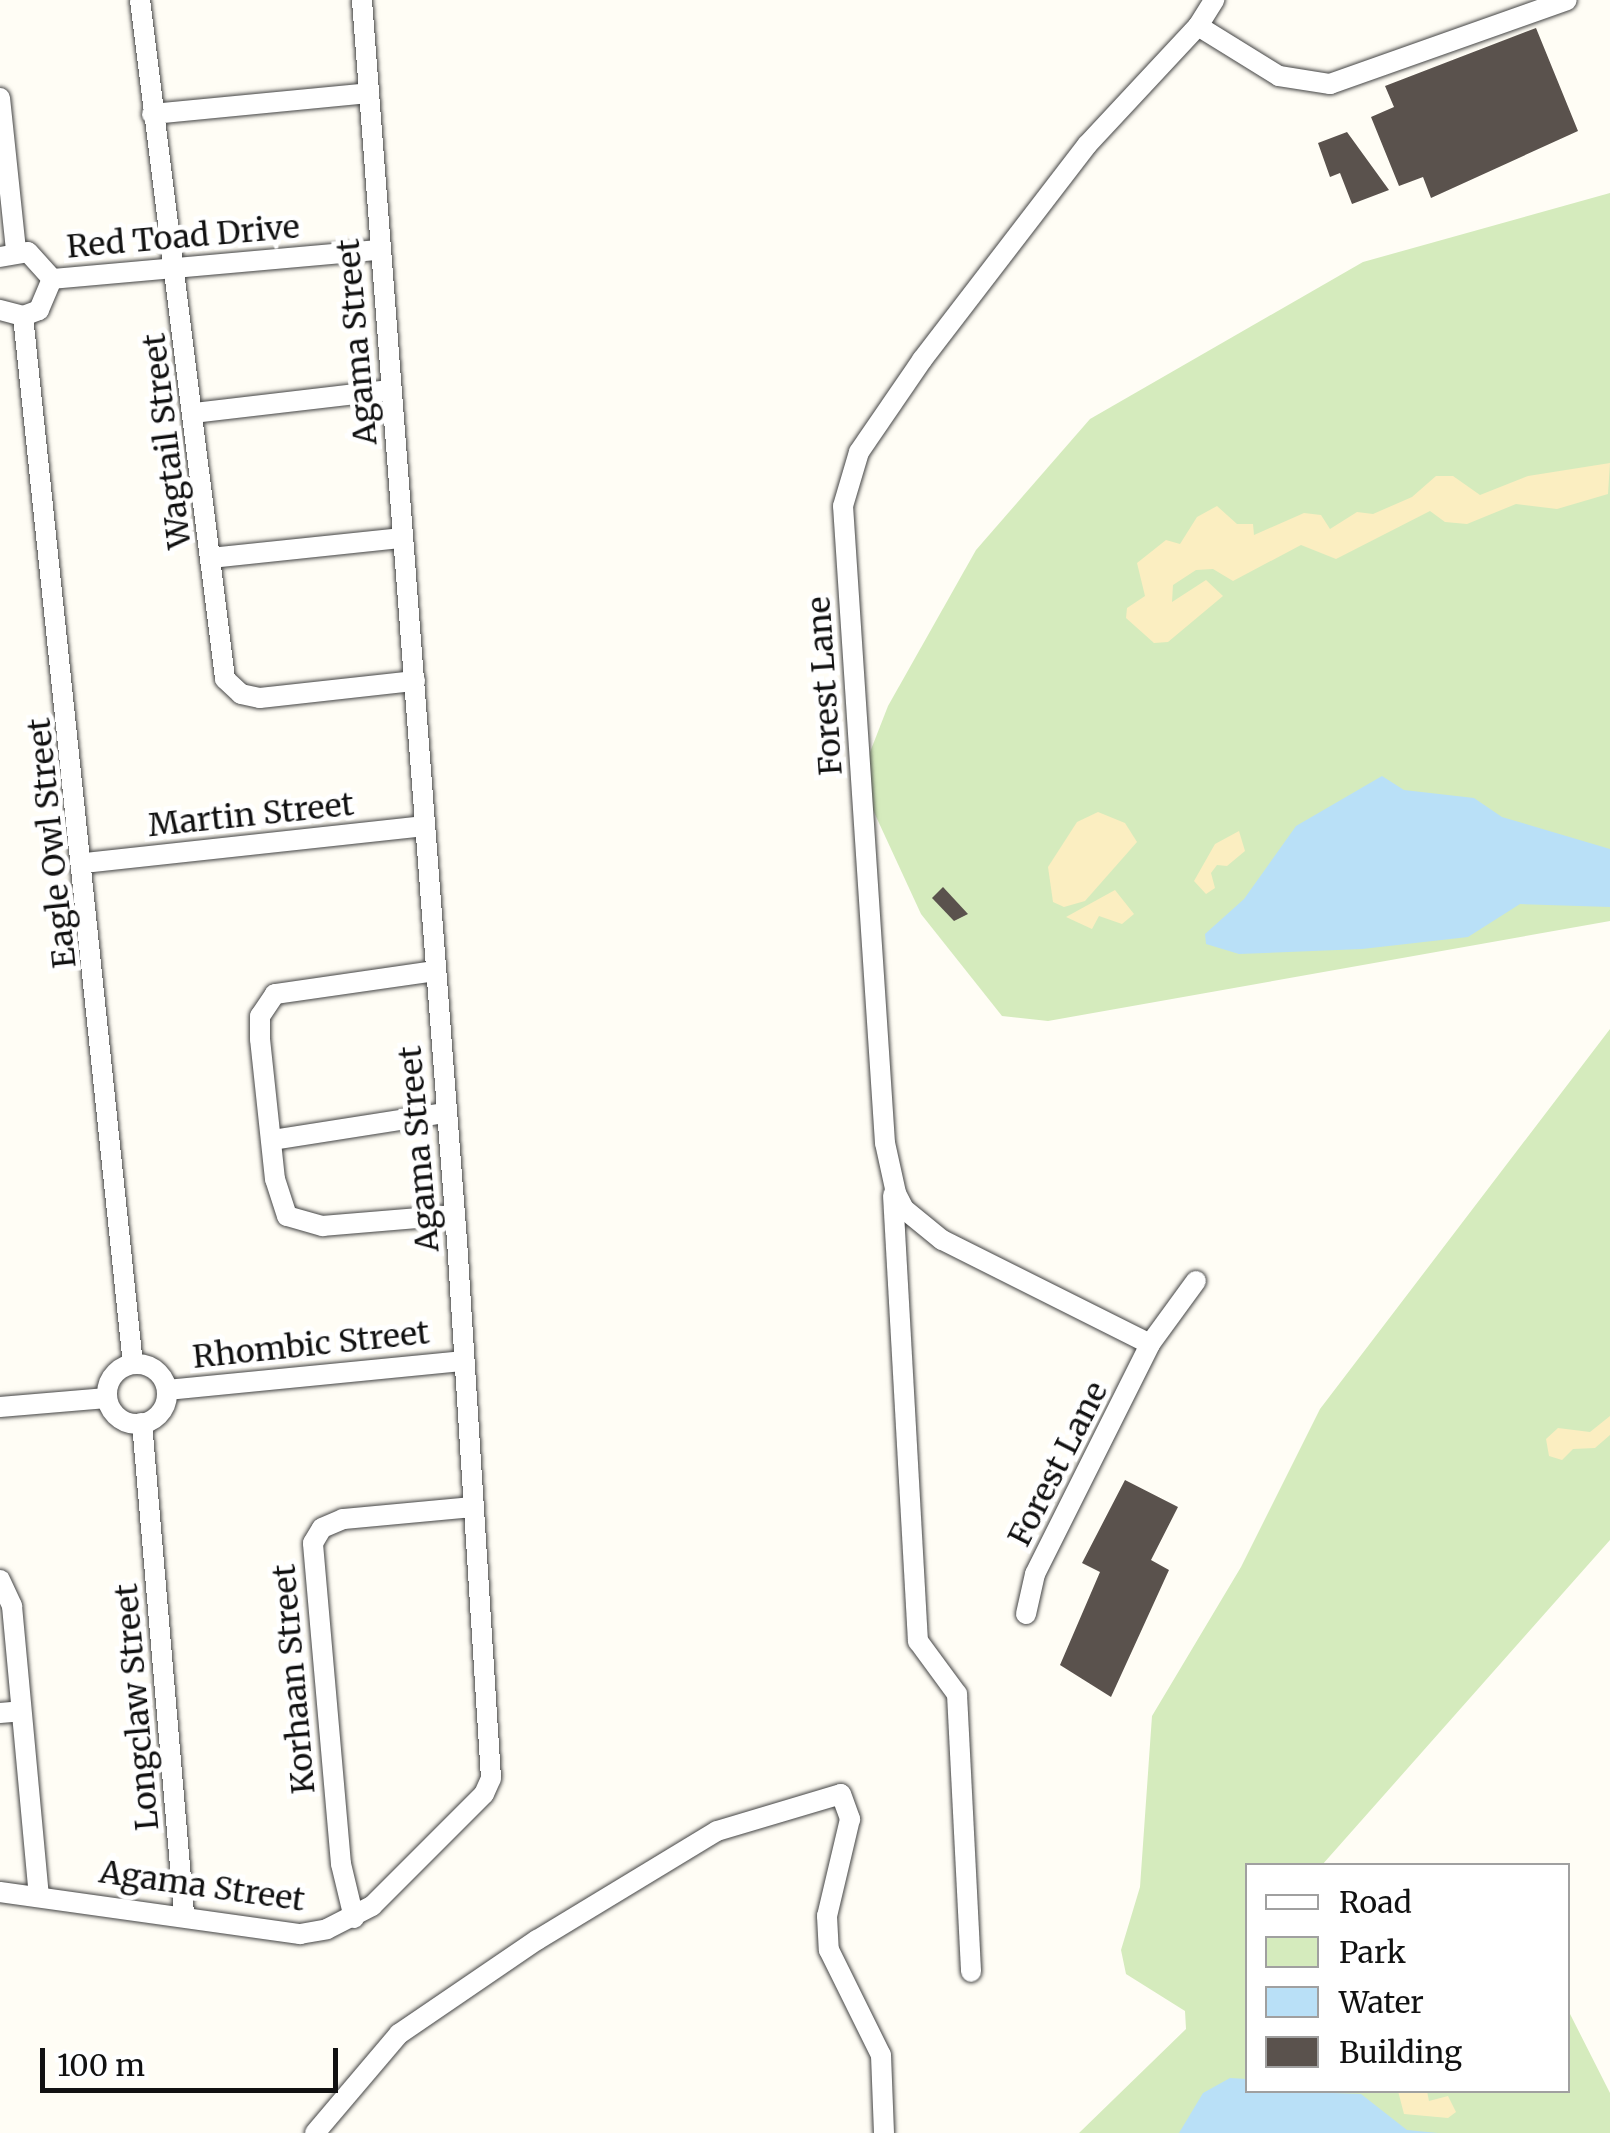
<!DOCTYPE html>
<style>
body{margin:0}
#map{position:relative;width:1610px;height:2133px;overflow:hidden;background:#fffdf5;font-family:Merriweather,serif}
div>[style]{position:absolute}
.green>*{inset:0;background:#d5ebbd}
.sand>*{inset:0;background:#fbeec1}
.water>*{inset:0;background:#b9e0f7}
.building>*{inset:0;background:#5a524d}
.roads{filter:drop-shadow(0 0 2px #444) drop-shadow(0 0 2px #444)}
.street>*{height:20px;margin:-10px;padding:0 10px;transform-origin:10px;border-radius:10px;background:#fff}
.street>.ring{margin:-10px;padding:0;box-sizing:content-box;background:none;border:20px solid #fff;border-radius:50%}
span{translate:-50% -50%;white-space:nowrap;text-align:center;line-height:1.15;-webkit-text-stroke:10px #fff;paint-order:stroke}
.street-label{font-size:32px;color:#111}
.legend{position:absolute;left:1245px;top:1863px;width:325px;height:230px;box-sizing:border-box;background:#fff;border:2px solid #a0a0a0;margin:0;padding:12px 18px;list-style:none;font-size:30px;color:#111}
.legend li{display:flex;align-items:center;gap:20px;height:50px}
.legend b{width:50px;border:2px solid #a0a0a0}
.scale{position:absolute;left:40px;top:2048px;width:298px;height:45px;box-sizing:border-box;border:5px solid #111;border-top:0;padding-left:12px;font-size:30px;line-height:35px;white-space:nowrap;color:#111;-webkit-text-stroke:8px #fff;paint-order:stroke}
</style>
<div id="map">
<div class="green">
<i style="clip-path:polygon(1610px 193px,1610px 921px,1048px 1021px,1002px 1016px,921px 914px,873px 810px,865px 765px,888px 706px,976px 550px,1090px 419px,1363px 262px)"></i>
<i style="clip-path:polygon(1610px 1029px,1610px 1540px,1322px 1865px,1248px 1866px,1248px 2090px,1568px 2090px,1568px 2010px,1610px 2093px,1610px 2133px,1079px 2133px,1186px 2029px,1185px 2011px,1126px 1974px,1121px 1950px,1140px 1887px,1152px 1716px,1241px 1567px,1320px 1409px)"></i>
</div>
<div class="sand">
<i style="clip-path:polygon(1610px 463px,1608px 494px,1557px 509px,1516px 504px,1467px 524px,1445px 522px,1430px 511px,1336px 559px,1301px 545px,1233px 581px,1213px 569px,1196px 570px,1173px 585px,1172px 602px,1206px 580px,1223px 596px,1168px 642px,1154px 643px,1126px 618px,1127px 608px,1145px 596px,1137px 563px,1166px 540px,1180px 544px,1197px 517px,1217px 506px,1237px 524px,1253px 524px,1254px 535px,1304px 513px,1321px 515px,1330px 529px,1357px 512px,1373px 514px,1412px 497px,1436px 476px,1453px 476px,1480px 495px,1528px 476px)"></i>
<i style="clip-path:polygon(1098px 812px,1125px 823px,1137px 842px,1085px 901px,1064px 907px,1053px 902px,1048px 867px,1077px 822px)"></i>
<i style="clip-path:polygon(1239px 831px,1245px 851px,1227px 866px,1217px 865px,1211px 873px,1215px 888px,1206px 894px,1194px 881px,1215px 844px)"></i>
<i style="clip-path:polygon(1115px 890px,1134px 914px,1122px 924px,1099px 916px,1092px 929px,1066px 917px)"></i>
<i style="clip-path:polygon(1610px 1416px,1610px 1435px,1595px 1448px,1573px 1449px,1562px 1460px,1549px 1456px,1546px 1439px,1558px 1428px,1590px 1432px)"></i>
<i style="clip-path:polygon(1398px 2091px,1427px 2091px,1429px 2101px,1448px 2096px,1456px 2112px,1448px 2118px,1404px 2114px)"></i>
</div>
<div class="water">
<i style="clip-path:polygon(1382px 776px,1404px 790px,1474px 798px,1502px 817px,1610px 849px,1610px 907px,1520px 904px,1468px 937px,1362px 949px,1239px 954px,1206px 944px,1205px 934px,1244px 899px,1296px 826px)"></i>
<i style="clip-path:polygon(1230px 2078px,1247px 2079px,1248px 2090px,1361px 2094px,1407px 2130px,1438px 2133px,1179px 2133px,1203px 2093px)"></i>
</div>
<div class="building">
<i style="clip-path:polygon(1536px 28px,1578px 131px,1431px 198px,1423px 177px,1399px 186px,1371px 117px,1394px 107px,1385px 86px)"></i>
<i style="clip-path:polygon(1347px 132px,1389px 190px,1352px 204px,1340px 173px,1330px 177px,1318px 143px)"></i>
<i style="clip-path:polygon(943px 887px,968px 914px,954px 921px,932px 898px)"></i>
<i style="clip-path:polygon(1125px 1480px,1178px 1507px,1151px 1560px,1169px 1570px,1111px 1697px,1060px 1665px,1100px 1572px,1082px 1563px)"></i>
</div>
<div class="roads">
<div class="street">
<i style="left:140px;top:0;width:684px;rotate:82.86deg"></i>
<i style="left:225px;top:679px;width:22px;rotate:43deg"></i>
<i style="left:241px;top:694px;width:19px;rotate:12deg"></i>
<i style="left:260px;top:698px;width:156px;rotate:-6.3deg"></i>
<i style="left:1198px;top:26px;width:95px;rotate:31.7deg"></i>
<i style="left:1279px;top:76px;width:52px;rotate:8.9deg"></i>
<i style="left:1330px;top:84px;width:251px;rotate:-19.5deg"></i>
<i style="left:0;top:98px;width:154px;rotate:84deg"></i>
<i style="left:152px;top:114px;width:218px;rotate:-5.5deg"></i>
<i style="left:0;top:257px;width:28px;rotate:-10deg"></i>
<i style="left:28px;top:252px;width:36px;rotate:48deg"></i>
<i style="left:52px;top:279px;width:34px;rotate:113deg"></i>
<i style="left:39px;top:310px;width:17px;rotate:159deg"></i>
<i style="left:23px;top:316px;width:24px;rotate:-165deg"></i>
<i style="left:52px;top:279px;width:329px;rotate:-5.1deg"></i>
<i style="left:23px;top:316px;width:1054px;rotate:84.01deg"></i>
<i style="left:194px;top:413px;width:198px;rotate:-6.7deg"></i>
<i style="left:211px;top:558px;width:192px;rotate:-6deg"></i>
<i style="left:84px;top:863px;width:342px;rotate:-6.2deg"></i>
<i style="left:435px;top:971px;width:162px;rotate:171.8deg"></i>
<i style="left:275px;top:994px;width:27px;rotate:124deg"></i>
<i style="left:260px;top:1016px;width:23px;rotate:90deg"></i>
<i style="left:260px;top:1039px;width:141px;rotate:83.9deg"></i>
<i style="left:275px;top:1179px;width:39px;rotate:72deg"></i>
<i style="left:287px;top:1216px;width:37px;rotate:16deg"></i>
<i style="left:323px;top:1226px;width:132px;rotate:-4.8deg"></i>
<i style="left:272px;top:1140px;width:175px;rotate:-8.9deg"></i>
<i style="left:893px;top:1195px;width:447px;rotate:86.8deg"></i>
<i style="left:918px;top:1641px;width:66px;rotate:53.7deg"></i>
<i style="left:957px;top:1694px;width:278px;rotate:87.1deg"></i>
<i style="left:1150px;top:1344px;width:233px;rotate:-153.4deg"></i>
<i style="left:942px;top:1240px;width:49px;rotate:-140.8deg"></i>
<i style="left:904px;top:1209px;width:18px;rotate:-117deg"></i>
<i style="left:896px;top:1193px;width:51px;rotate:-102.4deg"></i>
<i style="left:885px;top:1143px;width:638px;rotate:-93.77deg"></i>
<i style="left:843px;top:506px;width:56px;rotate:-73.5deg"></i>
<i style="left:859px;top:452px;width:112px;rotate:-55.6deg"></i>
<i style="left:922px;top:360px;width:271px;rotate:-52.5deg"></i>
<i style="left:1087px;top:145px;width:163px;rotate:-47deg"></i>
<i style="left:1198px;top:26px;width:31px;rotate:-58deg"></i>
<i class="ring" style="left:107px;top:1364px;width:40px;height:40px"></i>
<i style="left:167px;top:1390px;width:296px;rotate:-5.6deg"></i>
<i style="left:0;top:1407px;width:107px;rotate:-4.8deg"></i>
<i style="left:142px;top:1423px;width:493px;rotate:85.1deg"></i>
<i style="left:0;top:1580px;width:29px;rotate:65deg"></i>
<i style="left:12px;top:1606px;width:290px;rotate:84.7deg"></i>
<i style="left:1026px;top:1614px;width:41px;rotate:-77.3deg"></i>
<i style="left:1035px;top:1574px;width:257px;rotate:-63.4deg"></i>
<i style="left:1150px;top:1344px;width:78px;rotate:-53.9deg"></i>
<i style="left:0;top:1713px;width:21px;rotate:-5deg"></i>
<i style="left:0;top:1892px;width:303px;rotate:8deg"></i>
<i style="left:300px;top:1934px;width:27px;rotate:-10deg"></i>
<i style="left:327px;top:1929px;width:51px;rotate:-27.1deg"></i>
<i style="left:372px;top:1906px;width:158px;rotate:-45deg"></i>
<i style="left:484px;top:1794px;width:17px;rotate:-66deg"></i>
<i style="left:491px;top:1778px;width:538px;rotate:-93.62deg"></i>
<i style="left:457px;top:1241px;width:1245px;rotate:-94.38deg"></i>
<i style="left:354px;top:1918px;width:56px;rotate:-103.5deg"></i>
<i style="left:341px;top:1864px;width:322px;rotate:-95deg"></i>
<i style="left:313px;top:1543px;width:17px;rotate:-59deg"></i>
<i style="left:322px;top:1528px;width:23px;rotate:-23deg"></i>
<i style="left:343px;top:1519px;width:131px;rotate:-5.3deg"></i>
<i style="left:315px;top:2133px;width:130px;rotate:-49.7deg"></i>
<i style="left:399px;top:2034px;width:167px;rotate:-34.3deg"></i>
<i style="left:537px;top:1940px;width:210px;rotate:-31.2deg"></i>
<i style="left:717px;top:1831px;width:129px;rotate:-16.6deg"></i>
<i style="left:841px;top:1794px;width:27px;rotate:70deg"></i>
<i style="left:850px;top:1819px;width:100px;rotate:103.3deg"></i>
<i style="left:827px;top:1916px;width:34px;rotate:87deg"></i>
<i style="left:829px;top:1950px;width:117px;rotate:63.7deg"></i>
<i style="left:881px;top:2055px;width:78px;rotate:87.8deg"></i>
</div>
</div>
<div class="street-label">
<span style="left:183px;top:237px;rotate:-5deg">Red Toad Drive</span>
<span style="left:357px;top:342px;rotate:-95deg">Agama Street</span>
<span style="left:167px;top:441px;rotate:-97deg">Wagtail Street</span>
<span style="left:825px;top:686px;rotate:-94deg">Forest Lane</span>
<span style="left:251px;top:815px;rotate:-6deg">Martin Street</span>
<span style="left:52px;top:843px;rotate:-96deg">Eagle Owl Street</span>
<span style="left:419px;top:1149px;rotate:-95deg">Agama Street</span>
<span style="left:311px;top:1345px;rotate:-6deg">Rhombic Street</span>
<span style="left:1058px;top:1464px;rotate:-63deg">Forest Lane</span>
<span style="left:294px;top:1679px;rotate:-95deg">Korhaan Street</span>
<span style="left:137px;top:1707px;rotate:-95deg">Longclaw Street</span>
<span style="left:202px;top:1886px;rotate:8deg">Agama Street</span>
</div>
<ul class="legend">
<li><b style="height:12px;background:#fff"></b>Road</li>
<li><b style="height:28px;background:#d5ebbd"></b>Park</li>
<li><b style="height:28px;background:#b9e0f7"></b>Water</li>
<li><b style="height:28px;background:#5a524d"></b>Building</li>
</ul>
<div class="scale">100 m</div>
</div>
